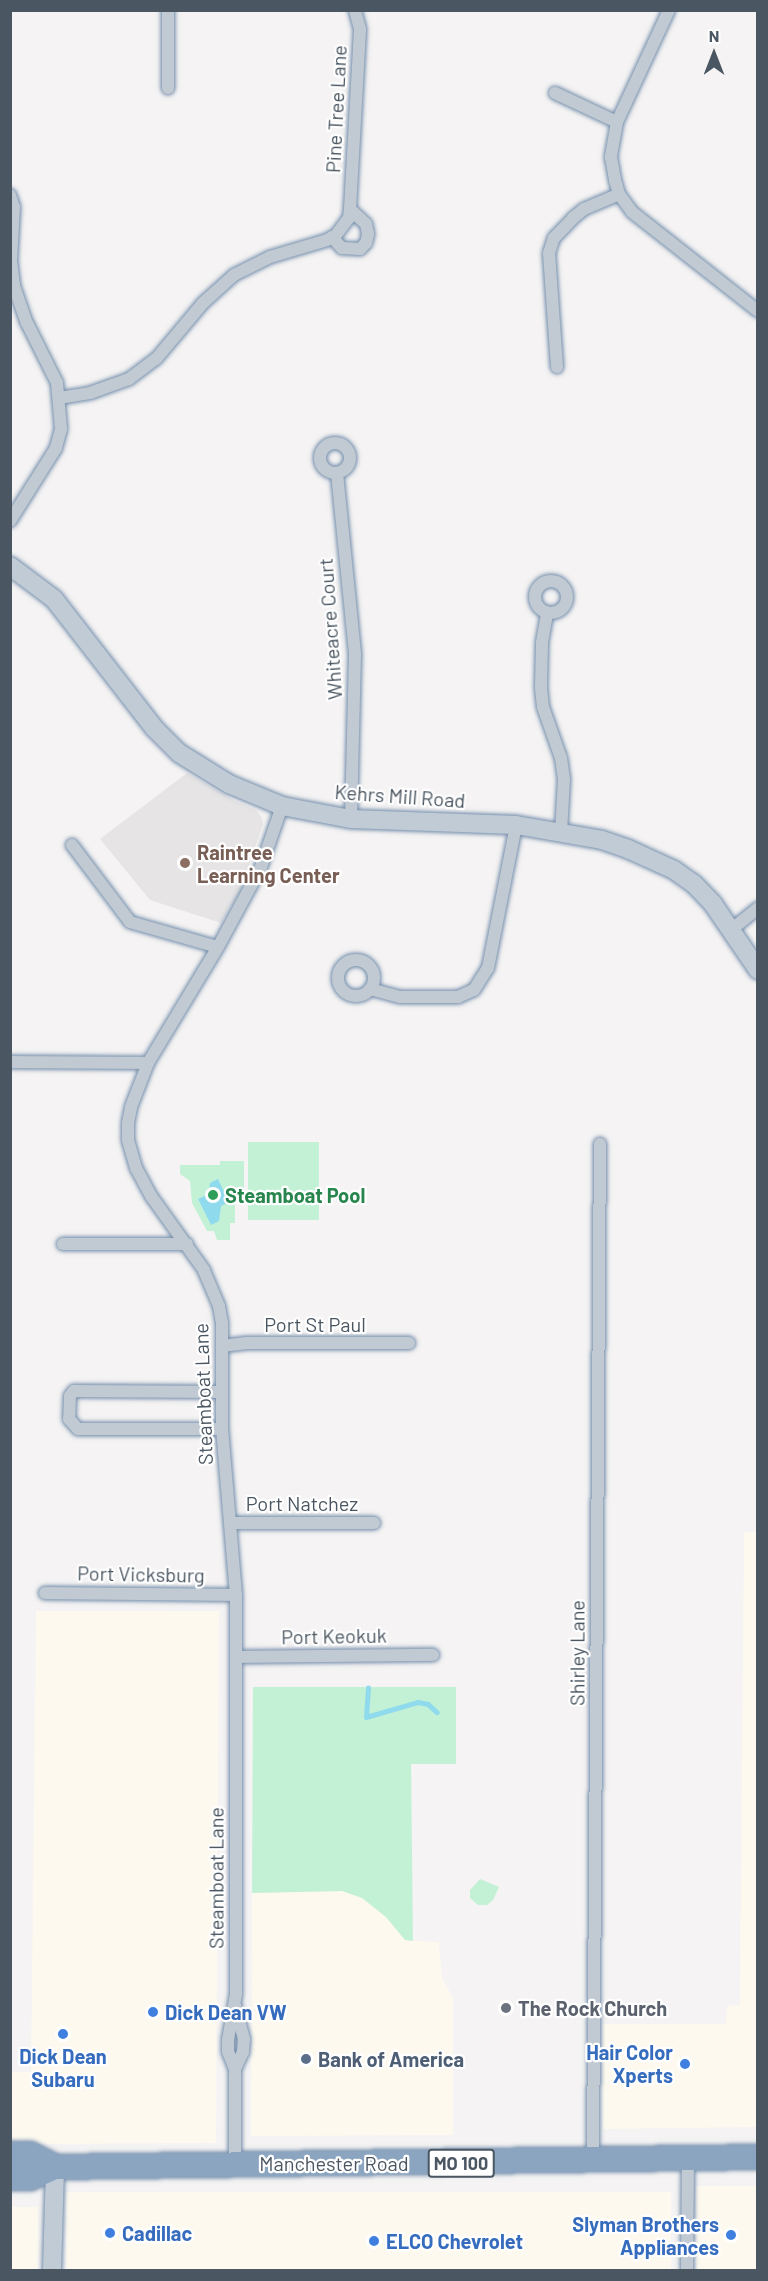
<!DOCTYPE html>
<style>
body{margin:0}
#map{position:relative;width:768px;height:2281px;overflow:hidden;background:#f5f3f3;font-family:Barlow,sans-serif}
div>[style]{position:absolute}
.commercial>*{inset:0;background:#fdf9ef;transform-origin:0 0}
.education>*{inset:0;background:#e6e4e5}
.green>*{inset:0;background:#c3f1d5;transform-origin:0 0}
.water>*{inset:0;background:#90daee}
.stream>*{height:4.5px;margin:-2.25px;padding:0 2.25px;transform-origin:2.25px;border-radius:2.25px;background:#90daee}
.roads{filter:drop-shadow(0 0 2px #7690ad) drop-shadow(0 0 2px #7690ad)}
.street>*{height:12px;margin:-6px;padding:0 6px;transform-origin:6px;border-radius:6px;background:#c1cad2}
.street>.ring{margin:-6px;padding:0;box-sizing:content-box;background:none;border:12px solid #c1cad2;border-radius:50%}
.secondary>*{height:18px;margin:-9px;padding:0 9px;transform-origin:9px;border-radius:9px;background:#c1cbd6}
.highway>*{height:24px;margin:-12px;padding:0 12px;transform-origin:12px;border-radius:12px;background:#8ba5c1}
.dots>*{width:16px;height:16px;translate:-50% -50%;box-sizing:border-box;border:3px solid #fff;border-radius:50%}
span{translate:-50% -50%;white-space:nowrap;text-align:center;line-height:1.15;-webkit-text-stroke:4.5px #fff;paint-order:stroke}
.shield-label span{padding:2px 4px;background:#fff;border:2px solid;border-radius:4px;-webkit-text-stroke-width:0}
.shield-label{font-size:18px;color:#4a5661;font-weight:700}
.street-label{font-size:20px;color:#4a5661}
.education-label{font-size:20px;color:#785e54;font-weight:700}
.left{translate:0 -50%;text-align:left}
.leisure-label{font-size:20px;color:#27864d;font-weight:700}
.worship-label{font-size:20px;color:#5b616d;font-weight:700}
.shop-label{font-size:20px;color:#366cbe;font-weight:700}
.right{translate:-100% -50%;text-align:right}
.service-label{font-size:20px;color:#4e5e75;font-weight:700}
.frame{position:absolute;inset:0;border:12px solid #4a5661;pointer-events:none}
.north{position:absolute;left:684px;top:24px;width:60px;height:60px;-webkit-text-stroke:4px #fff;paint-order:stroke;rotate:0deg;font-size:16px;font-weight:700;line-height:24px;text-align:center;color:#4a5661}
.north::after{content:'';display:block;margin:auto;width:21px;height:27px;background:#4a5661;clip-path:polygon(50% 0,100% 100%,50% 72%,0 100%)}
</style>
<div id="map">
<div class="commercial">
<i style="clip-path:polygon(744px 1532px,758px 1532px,757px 2127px,603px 2129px,602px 2024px,726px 2024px,727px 2006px,740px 2005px)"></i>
<i style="clip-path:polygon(36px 1611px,219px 1611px,216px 2143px,11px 2144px,10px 2072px,31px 2072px)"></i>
<i style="clip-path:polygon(342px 1891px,362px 1897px,386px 1917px,405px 1940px,439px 1942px,442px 1979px,453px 1997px,453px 2135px,251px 2136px,252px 1893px)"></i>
<i style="left:757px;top:2186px;width:84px;height:61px;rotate:90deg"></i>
<i style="left:671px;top:2192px;width:78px;height:605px;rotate:90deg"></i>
<i style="left:11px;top:2207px;width:27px;height:63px"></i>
</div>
<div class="education">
<i style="clip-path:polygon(187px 773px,235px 801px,256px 810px,262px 818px,263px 824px,240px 892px,221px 923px,150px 900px,100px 839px)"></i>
</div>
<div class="green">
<i style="left:248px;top:1142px;width:71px;height:78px"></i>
<i style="clip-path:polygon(220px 1161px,244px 1161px,244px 1188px,235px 1188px,235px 1223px,230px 1223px,230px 1240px,217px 1240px,214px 1231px,207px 1231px,192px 1203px,190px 1181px,180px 1174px,180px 1165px,220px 1165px)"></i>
<i style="clip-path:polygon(253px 1687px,456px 1687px,456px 1764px,411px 1764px,413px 1941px,405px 1940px,386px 1917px,362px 1898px,342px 1891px,252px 1893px)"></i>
<i style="clip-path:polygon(480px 1879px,499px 1887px,493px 1900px,487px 1905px,478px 1905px,470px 1898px,470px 1890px)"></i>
</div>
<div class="water">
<i style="clip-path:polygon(218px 1179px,229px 1202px,221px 1206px,219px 1221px,211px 1225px,198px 1199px,209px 1194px,210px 1183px)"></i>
</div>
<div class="stream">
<i style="left:366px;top:1717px;width:54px;rotate:-16.1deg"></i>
<i style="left:418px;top:1702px;width:10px;rotate:11deg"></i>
<i style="left:428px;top:1704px;width:12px;rotate:42deg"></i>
<i style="left:366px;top:1717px;width:29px;rotate:-86deg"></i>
</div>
<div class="roads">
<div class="street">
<i style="left:669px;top:10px;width:123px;rotate:114.9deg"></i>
<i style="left:617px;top:122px;width:36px;rotate:100deg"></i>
<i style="left:611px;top:157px;width:23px;rotate:80deg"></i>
<i style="left:615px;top:180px;width:15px;rotate:74deg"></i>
<i style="left:619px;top:194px;width:22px;rotate:54deg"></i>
<i style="left:632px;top:212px;width:160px;rotate:38.2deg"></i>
<i style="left:168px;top:88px;width:78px;rotate:-90deg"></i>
<i style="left:555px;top:93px;width:68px;rotate:25.1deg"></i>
<i style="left:10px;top:195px;width:13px;rotate:72deg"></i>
<i style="left:14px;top:207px;width:54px;rotate:93.2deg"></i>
<i style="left:11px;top:261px;width:25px;rotate:83deg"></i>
<i style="left:14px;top:286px;width:39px;rotate:71deg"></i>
<i style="left:27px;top:323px;width:67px;rotate:63.4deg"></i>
<i style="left:57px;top:383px;width:46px;rotate:85deg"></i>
<i style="left:61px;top:429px;width:20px;rotate:105deg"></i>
<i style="left:56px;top:448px;width:86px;rotate:122.2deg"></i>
<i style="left:332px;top:237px;width:15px;rotate:48deg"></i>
<i style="left:342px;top:248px;width:18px;rotate:3deg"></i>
<i style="left:360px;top:249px;width:8px;rotate:-45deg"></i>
<i style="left:366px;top:243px;width:9px;rotate:-77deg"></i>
<i style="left:368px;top:234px;width:10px;rotate:-101deg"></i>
<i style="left:366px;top:224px;width:22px;rotate:-137deg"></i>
<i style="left:557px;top:367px;width:114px;rotate:-94deg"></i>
<i style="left:549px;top:253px;width:16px;rotate:-72deg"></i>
<i style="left:554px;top:238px;width:28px;rotate:-46deg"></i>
<i style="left:573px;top:218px;width:14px;rotate:-39deg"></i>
<i style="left:584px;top:209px;width:38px;rotate:-23deg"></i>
<i style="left:59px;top:398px;width:31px;rotate:-9deg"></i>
<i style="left:90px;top:393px;width:41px;rotate:-19.7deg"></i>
<i style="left:129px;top:379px;width:34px;rotate:-37deg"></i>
<i style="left:156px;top:359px;width:73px;rotate:-50deg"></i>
<i style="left:203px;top:303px;width:42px;rotate:-42.1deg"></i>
<i style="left:234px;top:275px;width:40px;rotate:-26.6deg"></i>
<i style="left:270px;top:257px;width:59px;rotate:-16.6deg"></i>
<i style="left:327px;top:240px;width:10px;rotate:-29deg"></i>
<i style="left:336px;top:235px;width:21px;rotate:-53deg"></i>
<i style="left:349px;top:218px;width:9px;rotate:-84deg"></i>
<i style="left:350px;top:209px;width:180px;rotate:-86.8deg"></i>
<i style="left:360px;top:29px;width:20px;rotate:-105deg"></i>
<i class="ring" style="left:320px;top:443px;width:18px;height:18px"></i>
<i style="left:337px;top:473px;width:182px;rotate:84.3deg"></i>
<i style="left:355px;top:654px;width:165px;rotate:91.4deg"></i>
<i class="ring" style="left:535px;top:581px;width:20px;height:20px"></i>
<i style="left:547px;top:614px;width:29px;rotate:100deg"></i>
<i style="left:542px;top:643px;width:45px;rotate:91.3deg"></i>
<i style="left:541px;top:688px;width:19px;rotate:84deg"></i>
<i style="left:543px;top:707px;width:54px;rotate:70.6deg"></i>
<i style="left:561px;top:758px;width:21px;rotate:82deg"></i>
<i style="left:564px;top:779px;width:53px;rotate:93.2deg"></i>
<i style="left:72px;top:845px;width:96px;rotate:53deg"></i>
<i style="left:130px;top:922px;width:91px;rotate:15.9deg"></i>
<i style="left:731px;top:930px;width:35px;rotate:-39deg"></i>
<i class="ring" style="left:338px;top:960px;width:24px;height:24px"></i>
<i style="left:370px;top:989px;width:31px;rotate:15deg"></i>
<i style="left:400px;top:997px;width:58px"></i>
<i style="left:458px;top:997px;width:17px;rotate:-24deg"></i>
<i style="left:474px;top:990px;width:26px;rotate:-58deg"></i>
<i style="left:488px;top:968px;width:146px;rotate:-78.9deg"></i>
<i style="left:10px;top:1062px;width:138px;rotate:0.4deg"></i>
<i style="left:63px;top:1244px;width:124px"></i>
<i style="left:222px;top:1346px;width:25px;rotate:-7deg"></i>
<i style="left:247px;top:1343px;width:162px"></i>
<i style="left:222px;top:1392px;width:148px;rotate:-179.6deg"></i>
<i style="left:74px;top:1391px;width:6px;rotate:129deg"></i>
<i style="left:70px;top:1396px;width:23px;rotate:92deg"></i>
<i style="left:69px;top:1419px;width:13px;rotate:48deg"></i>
<i style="left:78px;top:1429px;width:144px"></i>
<i style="left:230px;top:1523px;width:144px"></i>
<i style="left:45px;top:1593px;width:191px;rotate:0.6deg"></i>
<i style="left:236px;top:1657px;width:197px;rotate:-0.6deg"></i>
<i style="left:235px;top:2069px;width:19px;rotate:-65deg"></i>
<i style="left:243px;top:2052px;width:13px;rotate:-86deg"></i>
<i style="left:244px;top:2039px;width:34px;rotate:-105deg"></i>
<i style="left:593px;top:2161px;width:1017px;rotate:-89.61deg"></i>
<i style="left:235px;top:2164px;width:95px;rotate:-90deg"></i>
<i style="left:235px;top:2069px;width:18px;rotate:-112deg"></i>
<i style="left:228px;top:2052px;width:12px;rotate:-90deg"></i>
<i style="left:228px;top:2040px;width:47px;rotate:-80.1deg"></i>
<i style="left:236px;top:1994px;width:399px;rotate:-90deg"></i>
<i style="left:236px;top:1595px;width:167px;rotate:-94.8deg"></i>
<i style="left:222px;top:1429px;width:106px;rotate:-90deg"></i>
<i style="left:222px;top:1323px;width:17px;rotate:-100deg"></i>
<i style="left:219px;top:1306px;width:39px;rotate:-113deg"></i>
<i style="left:204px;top:1270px;width:91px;rotate:-125.6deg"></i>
<i style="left:151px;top:1196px;width:32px;rotate:-118deg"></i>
<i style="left:136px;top:1168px;width:29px;rotate:-106deg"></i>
<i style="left:128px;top:1140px;width:17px;rotate:-90deg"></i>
<i style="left:128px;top:1123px;width:16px;rotate:-79deg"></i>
<i style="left:131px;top:1107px;width:47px;rotate:-68.9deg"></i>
<i style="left:148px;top:1063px;width:135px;rotate:-58.9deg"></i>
<i style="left:218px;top:947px;width:91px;rotate:-61.7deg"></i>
<i style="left:261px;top:867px;width:65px;rotate:-71deg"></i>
<i style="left:687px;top:2270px;width:111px;rotate:-89.5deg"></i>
</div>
<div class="secondary">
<i style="left:10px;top:566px;width:55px;rotate:36.9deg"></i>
<i style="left:54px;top:599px;width:163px;rotate:52.2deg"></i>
<i style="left:154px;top:728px;width:35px;rotate:45deg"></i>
<i style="left:179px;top:753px;width:59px;rotate:31.8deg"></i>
<i style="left:229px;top:784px;width:57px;rotate:22.5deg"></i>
<i style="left:282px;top:806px;width:70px;rotate:10.7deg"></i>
<i style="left:351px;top:819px;width:165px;rotate:2.1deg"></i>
<i style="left:516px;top:825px;width:87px;rotate:9.9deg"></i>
<i style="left:602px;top:840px;width:28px;rotate:19deg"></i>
<i style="left:628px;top:849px;width:51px;rotate:24.5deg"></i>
<i style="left:674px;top:870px;width:24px;rotate:35deg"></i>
<i style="left:694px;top:884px;width:28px;rotate:46deg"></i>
<i style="left:713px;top:904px;width:80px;rotate:55.7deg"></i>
<i style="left:52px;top:2270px;width:103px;rotate:-88.3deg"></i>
</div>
<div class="highway">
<i style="left:10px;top:2154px;width:20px"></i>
<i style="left:30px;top:2154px;width:28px;rotate:27deg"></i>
<i style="left:10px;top:2178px;width:20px"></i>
<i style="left:30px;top:2178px;width:27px;rotate:-24deg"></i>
<i style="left:55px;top:2167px;width:703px;rotate:-0.81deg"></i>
</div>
</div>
<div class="dots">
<i style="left:185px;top:863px;background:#8d6e63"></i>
<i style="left:213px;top:1195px;background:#2e9e5b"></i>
<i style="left:506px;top:2008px;background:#6b7280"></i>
<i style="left:153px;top:2012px;background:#3f7fe0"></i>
<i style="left:63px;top:2034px;background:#3f7fe0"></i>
<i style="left:306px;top:2059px;background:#5c6f8a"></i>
<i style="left:685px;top:2064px;background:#3f7fe0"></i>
<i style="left:110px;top:2233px;background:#3f7fe0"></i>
<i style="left:731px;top:2235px;background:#3f7fe0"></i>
<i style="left:374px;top:2241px;background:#3f7fe0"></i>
</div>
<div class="shield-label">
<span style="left:461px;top:2163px">MO 100</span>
</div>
<div class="street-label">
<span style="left:336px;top:109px;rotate:-87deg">Pine Tree Lane</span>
<span style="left:330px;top:629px;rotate:-94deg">Whiteacre Court</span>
<span style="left:400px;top:796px;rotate:4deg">Kehrs Mill Road</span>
<span style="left:315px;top:1324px">Port St Paul</span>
<span style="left:203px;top:1394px;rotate:-92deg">Steamboat Lane</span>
<span style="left:302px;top:1503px">Port Natchez</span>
<span style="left:141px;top:1574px;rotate:1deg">Port Vicksburg</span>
<span style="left:334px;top:1636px;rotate:-1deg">Port Keokuk</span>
<span style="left:577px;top:1653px;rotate:-90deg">Shirley Lane</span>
<span style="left:216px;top:1878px;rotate:-90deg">Steamboat Lane</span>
<span style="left:334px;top:2163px">Manchester Road</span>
</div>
<div class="education-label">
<span class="left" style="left:197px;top:864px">Raintree<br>Learning Center</span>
</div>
<div class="leisure-label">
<span class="left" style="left:225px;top:1195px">Steamboat Pool</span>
</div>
<div class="worship-label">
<span class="left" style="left:518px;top:2008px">The Rock Church</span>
</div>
<div class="shop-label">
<span class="left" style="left:165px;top:2012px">Dick Dean VW</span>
<span class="right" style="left:673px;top:2064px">Hair Color<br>Xperts</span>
<span style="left:63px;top:2068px">Dick Dean<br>Subaru</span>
<span class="right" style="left:719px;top:2236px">Slyman Brothers<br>Appliances</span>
<span class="left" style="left:122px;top:2233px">Cadillac</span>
<span class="left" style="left:386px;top:2241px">ELCO Chevrolet</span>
</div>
<div class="service-label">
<span class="left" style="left:318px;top:2059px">Bank of America</span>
</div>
<div class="frame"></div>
<div class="north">N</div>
</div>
